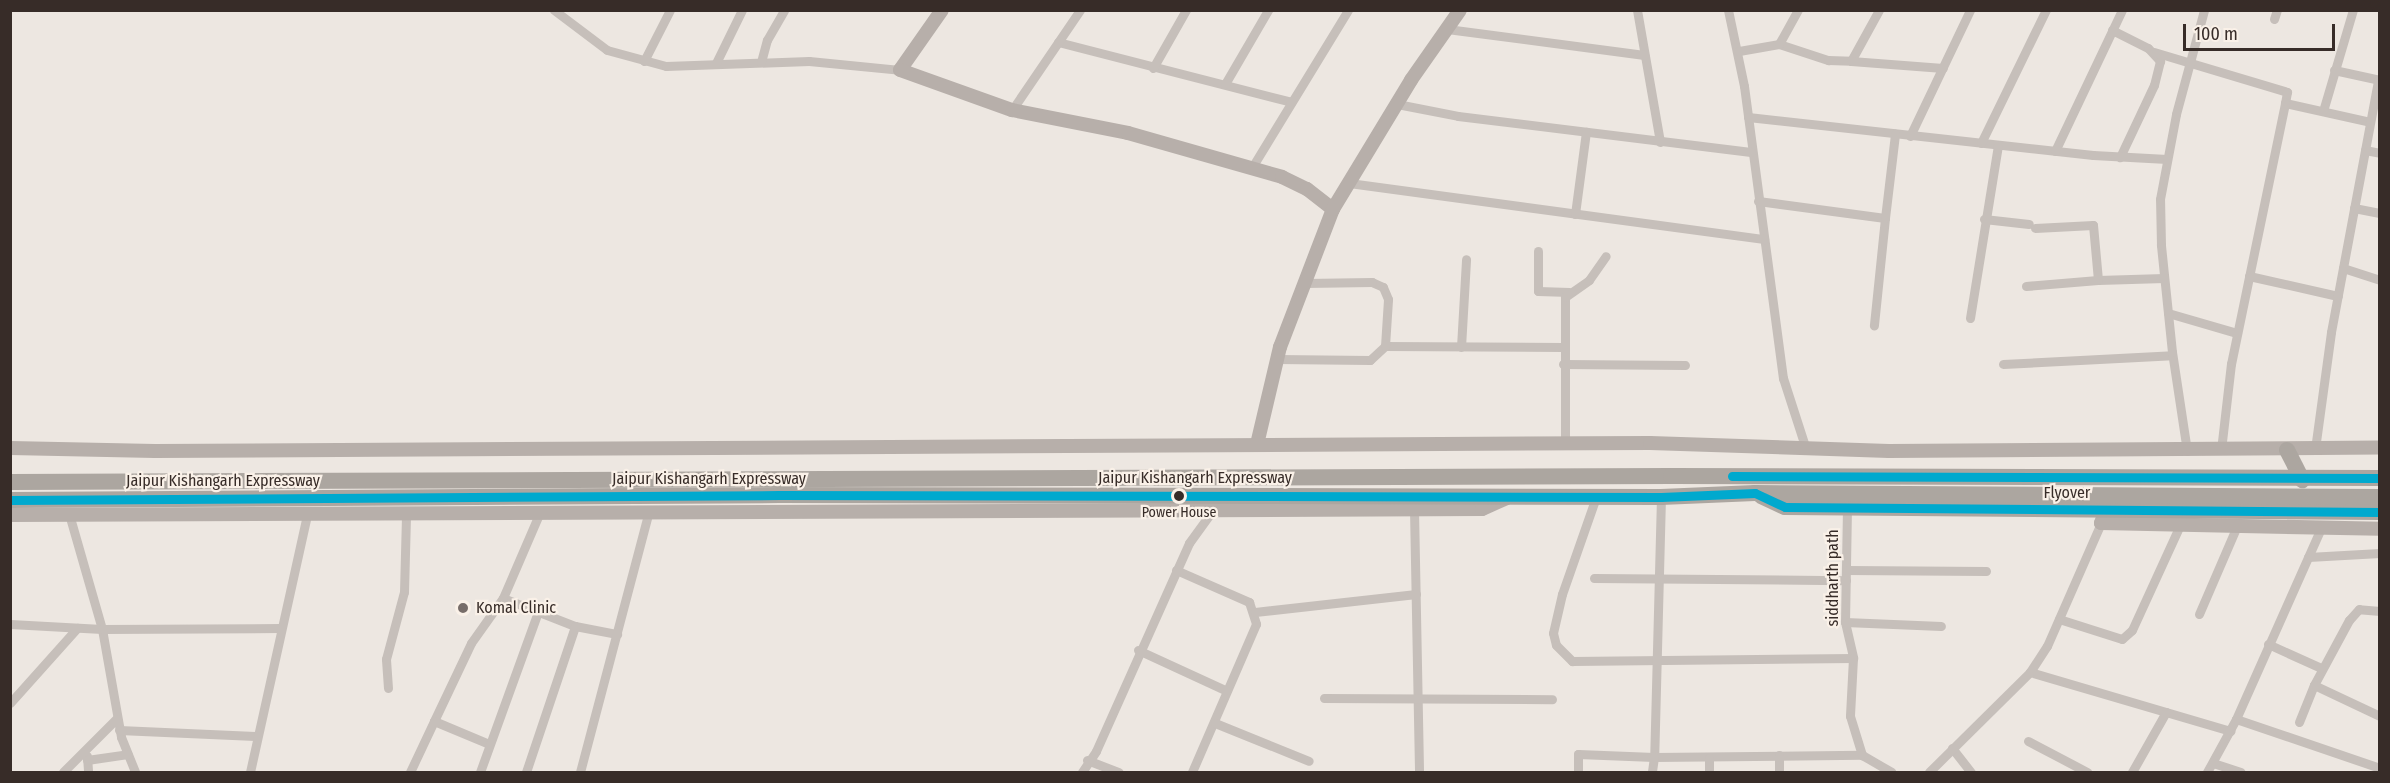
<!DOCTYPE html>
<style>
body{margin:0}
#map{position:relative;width:2390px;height:783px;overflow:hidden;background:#ede7e1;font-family:"Fira Sans Condensed",sans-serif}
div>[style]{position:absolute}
.street>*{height:9px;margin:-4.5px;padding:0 4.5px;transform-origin:4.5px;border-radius:4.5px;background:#c6bfba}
.secondary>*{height:14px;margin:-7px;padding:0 7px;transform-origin:7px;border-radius:7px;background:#b7afaa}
.highway>*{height:16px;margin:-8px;padding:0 8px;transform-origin:8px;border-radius:8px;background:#aca6a0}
.bus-1>*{height:9px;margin:-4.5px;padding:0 4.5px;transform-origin:4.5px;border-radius:4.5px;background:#00a9ce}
.dots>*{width:16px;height:16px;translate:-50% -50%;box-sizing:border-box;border:3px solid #faf1e8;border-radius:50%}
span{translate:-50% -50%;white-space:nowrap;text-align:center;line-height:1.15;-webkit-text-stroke:4.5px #faf1e8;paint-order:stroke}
.bus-label{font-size:14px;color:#372c28}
.street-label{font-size:16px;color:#372c28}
.poi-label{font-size:16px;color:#372c28}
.left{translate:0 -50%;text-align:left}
.frame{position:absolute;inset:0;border:12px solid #372c28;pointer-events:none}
.scale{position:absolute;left:2183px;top:24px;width:152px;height:27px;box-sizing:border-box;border:3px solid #372c28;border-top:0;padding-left:8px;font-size:18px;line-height:21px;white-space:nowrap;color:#372c28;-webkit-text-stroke:4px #faf1e8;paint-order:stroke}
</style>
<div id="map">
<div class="street">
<i style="left:554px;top:10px;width:66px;rotate:37deg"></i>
<i style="left:607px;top:50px;width:61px;rotate:15.2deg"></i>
<i style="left:666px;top:66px;width:143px;rotate:-2deg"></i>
<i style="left:809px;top:61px;width:91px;rotate:5.6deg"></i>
<i style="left:1637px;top:10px;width:134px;rotate:80.1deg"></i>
<i style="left:1728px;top:10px;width:78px;rotate:78.1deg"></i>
<i style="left:1744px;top:86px;width:295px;rotate:82.4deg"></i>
<i style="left:1783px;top:378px;width:75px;rotate:72.1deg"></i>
<i style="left:2274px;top:19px;width:9px;rotate:-72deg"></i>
<i style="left:1447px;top:29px;width:199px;rotate:7.5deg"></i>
<i style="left:2112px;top:30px;width:40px;rotate:26.6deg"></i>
<i style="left:2148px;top:48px;width:18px;rotate:47deg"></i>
<i style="left:2160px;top:61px;width:25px;rotate:104deg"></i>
<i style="left:2154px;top:85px;width:80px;rotate:115.3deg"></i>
<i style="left:1058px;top:42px;width:241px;rotate:14.4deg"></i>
<i style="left:1779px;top:44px;width:52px;rotate:18.1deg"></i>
<i style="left:1828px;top:60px;width:23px;rotate:2deg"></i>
<i style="left:1851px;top:61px;width:58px;rotate:-61.2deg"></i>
<i style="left:1739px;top:51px;width:41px;rotate:-9.9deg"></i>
<i style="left:1779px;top:44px;width:39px;rotate:-61deg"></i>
<i style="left:2154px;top:52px;width:139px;rotate:16.7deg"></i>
<i style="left:2287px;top:92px;width:11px;rotate:100deg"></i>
<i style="left:2285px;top:103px;width:87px;rotate:12.6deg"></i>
<i style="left:644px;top:61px;width:57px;rotate:-63deg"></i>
<i style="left:1851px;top:61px;width:92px;rotate:4.4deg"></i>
<i style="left:761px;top:62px;width:23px;rotate:-75deg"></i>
<i style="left:767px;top:40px;width:34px;rotate:-60deg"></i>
<i style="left:716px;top:63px;width:59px;rotate:-63.9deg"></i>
<i style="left:1153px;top:68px;width:67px;rotate:-60.4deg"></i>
<i style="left:2334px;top:70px;width:47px;rotate:12.3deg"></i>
<i style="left:1225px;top:84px;width:86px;rotate:-59.8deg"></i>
<i style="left:1397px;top:104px;width:62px;rotate:11.1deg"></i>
<i style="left:1458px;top:116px;width:295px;rotate:7deg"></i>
<i style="left:1012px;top:110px;width:121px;rotate:-55.8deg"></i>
<i style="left:2323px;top:111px;width:105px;rotate:-73.5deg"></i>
<i style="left:1748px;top:117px;width:347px;rotate:6.3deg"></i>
<i style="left:2093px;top:155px;width:74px;rotate:3.1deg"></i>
<i style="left:1910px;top:136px;width:140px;rotate:-64.5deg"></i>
<i style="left:1981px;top:143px;width:148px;rotate:-64deg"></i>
<i style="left:2365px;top:150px;width:15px;rotate:11deg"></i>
<i style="left:2055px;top:151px;width:156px;rotate:-64.6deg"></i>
<i style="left:1251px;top:169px;width:186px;rotate:-58.6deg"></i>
<i style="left:1349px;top:183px;width:419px;rotate:7.7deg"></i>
<i style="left:1758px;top:201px;width:128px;rotate:7.6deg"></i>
<i style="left:1885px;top:218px;width:108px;rotate:95.9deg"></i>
<i style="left:2354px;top:208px;width:26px;rotate:11deg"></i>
<i style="left:1575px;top:214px;width:83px;rotate:-82.4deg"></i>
<i style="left:1885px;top:218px;width:85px;rotate:-83.2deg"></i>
<i style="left:1984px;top:219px;width:45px;rotate:6.3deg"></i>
<i style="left:2035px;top:228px;width:58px;rotate:-3deg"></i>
<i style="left:2093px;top:225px;width:55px;rotate:84.8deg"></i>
<i style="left:2098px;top:280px;width:66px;rotate:-1.7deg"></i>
<i style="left:1538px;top:251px;width:40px;rotate:90deg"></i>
<i style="left:1538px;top:291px;width:31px;rotate:2deg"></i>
<i style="left:2343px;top:268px;width:39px;rotate:18deg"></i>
<i style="left:2249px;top:276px;width:91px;rotate:12.7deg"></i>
<i style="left:2026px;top:286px;width:72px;rotate:-4.8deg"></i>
<i style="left:2168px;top:313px;width:72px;rotate:16.2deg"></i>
<i style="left:1970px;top:318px;width:175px;rotate:-80.8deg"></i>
<i style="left:1385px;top:346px;width:178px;rotate:0.3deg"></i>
<i style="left:1461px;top:347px;width:88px;rotate:-86.7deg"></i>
<i style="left:1277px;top:359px;width:93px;rotate:0.6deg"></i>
<i style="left:1370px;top:360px;width:21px;rotate:-43deg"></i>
<i style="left:1385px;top:346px;width:47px;rotate:-86.3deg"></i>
<i style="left:1388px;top:299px;width:13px;rotate:-113deg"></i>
<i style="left:1383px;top:287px;width:12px;rotate:-156deg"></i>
<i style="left:1372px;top:282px;width:67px;rotate:179.1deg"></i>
<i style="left:1563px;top:364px;width:122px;rotate:0.5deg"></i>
<i style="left:2003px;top:364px;width:169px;rotate:-3deg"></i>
<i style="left:1565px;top:444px;width:147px;rotate:-90deg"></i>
<i style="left:1565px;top:297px;width:29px;rotate:-35deg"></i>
<i style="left:1589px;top:280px;width:29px;rotate:-55deg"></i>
<i style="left:2315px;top:449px;width:118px;rotate:-82.2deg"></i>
<i style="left:2331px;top:332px;width:256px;rotate:-79.4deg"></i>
<i style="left:2221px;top:450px;width:87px;rotate:-83.4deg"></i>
<i style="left:2231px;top:364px;width:267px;rotate:-78.3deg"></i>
<i style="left:2187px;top:451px;width:100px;rotate:-98.6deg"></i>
<i style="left:2172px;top:352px;width:108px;rotate:-95.9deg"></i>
<i style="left:2161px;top:245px;width:46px;rotate:-91.2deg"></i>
<i style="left:2160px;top:199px;width:86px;rotate:-79.3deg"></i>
<i style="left:2176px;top:114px;width:108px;rotate:-74.9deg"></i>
<i style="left:1596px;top:497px;width:103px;rotate:109.3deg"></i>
<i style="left:1562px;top:594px;width:40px;rotate:103deg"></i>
<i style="left:1553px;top:633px;width:12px;rotate:76deg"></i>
<i style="left:1556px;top:645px;width:23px;rotate:45deg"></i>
<i style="left:1572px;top:661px;width:281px;rotate:-0.6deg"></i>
<i style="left:1661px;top:497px;width:260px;rotate:91.5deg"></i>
<i style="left:1654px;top:757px;width:208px;rotate:-0.6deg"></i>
<i style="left:1847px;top:508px;width:114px;rotate:91deg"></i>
<i style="left:1845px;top:622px;width:37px;rotate:77deg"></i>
<i style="left:1853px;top:658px;width:58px;rotate:93deg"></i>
<i style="left:1850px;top:716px;width:41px;rotate:72.9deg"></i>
<i style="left:1862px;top:755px;width:34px;rotate:30deg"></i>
<i style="left:1414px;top:509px;width:263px;rotate:88.9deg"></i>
<i style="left:540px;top:512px;width:94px;rotate:113.3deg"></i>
<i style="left:503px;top:598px;width:77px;rotate:21.3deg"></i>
<i style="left:575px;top:626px;width:43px;rotate:10.8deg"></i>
<i style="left:69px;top:514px;width:120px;rotate:74deg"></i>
<i style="left:102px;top:629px;width:110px;rotate:80deg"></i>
<i style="left:121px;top:737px;width:38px;rotate:68deg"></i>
<i style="left:2308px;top:557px;width:72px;rotate:-3.2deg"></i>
<i style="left:1176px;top:570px;width:80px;rotate:23.7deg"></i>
<i style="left:1249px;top:602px;width:23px;rotate:72deg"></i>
<i style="left:1256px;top:624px;width:161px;rotate:113.4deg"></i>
<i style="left:1847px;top:570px;width:139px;rotate:0.4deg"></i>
<i style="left:1594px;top:578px;width:252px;rotate:0.5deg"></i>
<i style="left:2380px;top:611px;width:21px;rotate:-175deg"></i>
<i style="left:2359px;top:609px;width:15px;rotate:132deg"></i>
<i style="left:2349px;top:620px;width:74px;rotate:118.3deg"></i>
<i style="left:2314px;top:685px;width:73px;rotate:25.2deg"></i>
<i style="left:1255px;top:612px;width:162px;rotate:-6.4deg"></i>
<i style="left:2199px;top:614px;width:94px;rotate:-66.7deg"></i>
<i style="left:2059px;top:619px;width:66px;rotate:17.6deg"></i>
<i style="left:2122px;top:639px;width:13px;rotate:-42deg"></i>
<i style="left:2132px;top:630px;width:115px;rotate:-65.4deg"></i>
<i style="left:1845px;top:622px;width:96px;rotate:2.4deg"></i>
<i style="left:10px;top:624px;width:92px;rotate:3.1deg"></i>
<i style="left:102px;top:629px;width:178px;rotate:-0.3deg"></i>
<i style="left:2268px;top:644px;width:58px;rotate:24.4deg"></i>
<i style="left:1138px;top:650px;width:96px;rotate:24.7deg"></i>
<i style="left:2030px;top:672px;width:209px;rotate:16.4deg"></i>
<i style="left:388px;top:688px;width:29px;rotate:-94deg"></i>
<i style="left:386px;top:659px;width:69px;rotate:-75deg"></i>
<i style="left:404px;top:592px;width:78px;rotate:-88.5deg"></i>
<i style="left:1324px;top:698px;width:228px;rotate:0.3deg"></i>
<i style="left:10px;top:703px;width:101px;rotate:-48.2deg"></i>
<i style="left:2236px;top:719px;width:152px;rotate:18.8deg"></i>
<i style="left:434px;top:721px;width:86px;rotate:-64.6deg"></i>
<i style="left:471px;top:643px;width:55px;rotate:-54.6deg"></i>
<i style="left:2299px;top:722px;width:40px;rotate:-68deg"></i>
<i style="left:1215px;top:723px;width:101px;rotate:22deg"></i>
<i style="left:119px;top:730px;width:136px;rotate:2.5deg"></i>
<i style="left:2028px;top:741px;width:67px;rotate:27.7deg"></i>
<i style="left:1952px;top:748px;width:31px;rotate:52deg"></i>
<i style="left:87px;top:756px;width:16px;rotate:86deg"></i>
<i style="left:1709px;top:758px;width:14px;rotate:90deg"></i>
<i style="left:87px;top:760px;width:41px;rotate:-8.3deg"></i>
<i style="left:1087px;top:760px;width:34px;rotate:21deg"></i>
<i style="left:2213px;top:763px;width:29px;rotate:18deg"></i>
<i style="left:63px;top:772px;width:75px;rotate:-45deg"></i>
<i style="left:250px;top:772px;width:264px;rotate:-77.5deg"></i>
<i style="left:410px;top:772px;width:56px;rotate:-64.8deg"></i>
<i style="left:434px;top:721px;width:60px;rotate:22.7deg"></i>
<i style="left:480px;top:772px;width:170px;rotate:-70.1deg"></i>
<i style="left:526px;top:772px;width:154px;rotate:-71.4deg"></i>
<i style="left:580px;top:772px;width:270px;rotate:-75.2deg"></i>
<i style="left:1082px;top:772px;width:25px;rotate:-56deg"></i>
<i style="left:1096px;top:751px;width:228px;rotate:-65.9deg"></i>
<i style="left:1189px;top:543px;width:39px;rotate:-54deg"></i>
<i style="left:1578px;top:772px;width:18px;rotate:-90deg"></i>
<i style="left:1578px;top:754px;width:76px;rotate:2.3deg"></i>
<i style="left:1654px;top:757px;width:15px;rotate:98deg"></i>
<i style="left:1779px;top:772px;width:17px;rotate:-90deg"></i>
<i style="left:1929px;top:772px;width:142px;rotate:-44.7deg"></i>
<i style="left:2030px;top:672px;width:31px;rotate:-57deg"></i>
<i style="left:2047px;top:646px;width:134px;rotate:-66.3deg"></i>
<i style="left:2132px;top:772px;width:69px;rotate:-60.5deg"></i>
<i style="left:2207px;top:772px;width:60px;rotate:-61.3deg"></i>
<i style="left:2236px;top:719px;width:207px;rotate:-66deg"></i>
</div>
<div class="secondary">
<i style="left:942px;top:10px;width:73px;rotate:125deg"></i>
<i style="left:900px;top:70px;width:119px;rotate:19.7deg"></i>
<i style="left:1012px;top:110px;width:118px;rotate:11.2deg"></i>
<i style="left:1128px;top:133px;width:160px;rotate:15.9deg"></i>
<i style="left:1282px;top:177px;width:28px;rotate:26deg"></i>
<i style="left:1307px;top:189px;width:33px;rotate:38deg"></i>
<i style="left:1333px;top:209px;width:148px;rotate:111deg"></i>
<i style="left:1280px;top:347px;width:100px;rotate:103.3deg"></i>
<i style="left:1333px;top:209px;width:151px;rotate:-58.8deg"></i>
<i style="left:1411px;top:80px;width:85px;rotate:-55deg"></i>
<i style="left:10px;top:448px;width:145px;rotate:1.2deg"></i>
<i style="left:155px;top:451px;width:1495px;rotate:-0.31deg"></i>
<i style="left:1650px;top:443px;width:239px;rotate:1.9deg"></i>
<i style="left:1889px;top:451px;width:491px;rotate:-0.4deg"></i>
<i style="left:2106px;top:510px;width:14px;rotate:111deg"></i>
<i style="left:2101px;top:523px;width:279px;rotate:1.2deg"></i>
<i style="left:10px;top:515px;width:1472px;rotate:-0.23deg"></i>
<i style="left:1482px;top:509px;width:27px;rotate:-24deg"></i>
</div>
<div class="highway">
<i style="left:2287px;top:450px;width:34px;rotate:63deg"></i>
<i style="left:10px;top:482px;width:1661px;rotate:-0.21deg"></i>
<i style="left:1671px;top:476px;width:709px;rotate:0.16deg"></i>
<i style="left:1761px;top:496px;width:26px;rotate:25deg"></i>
<i style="left:1785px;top:507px;width:595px;rotate:0.48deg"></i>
<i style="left:10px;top:500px;width:769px;rotate:-0.37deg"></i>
<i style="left:779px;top:495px;width:882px;rotate:0.13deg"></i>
<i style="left:1661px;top:497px;width:94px;rotate:-2.4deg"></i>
<i style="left:1755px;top:493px;width:625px;rotate:0.37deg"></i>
</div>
<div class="bus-1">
<i style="left:1732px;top:476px;width:648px;rotate:0.18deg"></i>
<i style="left:10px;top:500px;width:769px;rotate:-0.37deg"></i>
<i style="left:779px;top:495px;width:882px;rotate:0.13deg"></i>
<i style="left:1661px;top:497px;width:94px;rotate:-2.4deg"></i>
<i style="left:1755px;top:493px;width:33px;rotate:25deg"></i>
<i style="left:1785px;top:507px;width:595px;rotate:0.48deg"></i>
</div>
<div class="dots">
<i style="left:1179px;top:496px;background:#372c28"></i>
<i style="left:463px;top:608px;background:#776d69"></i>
</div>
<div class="bus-label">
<span style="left:1179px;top:513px">Power House</span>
</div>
<div class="street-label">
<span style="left:1195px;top:478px">Jaipur Kishangarh Expressway</span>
<span style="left:709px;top:479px">Jaipur Kishangarh Expressway</span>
<span style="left:223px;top:481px">Jaipur Kishangarh Expressway</span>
<span style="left:2067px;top:493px">Flyover</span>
<span style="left:1833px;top:578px;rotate:-90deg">siddharth path</span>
</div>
<div class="poi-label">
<span class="left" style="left:476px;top:608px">Komal Clinic</span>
</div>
<div class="frame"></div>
<div class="scale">100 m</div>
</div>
